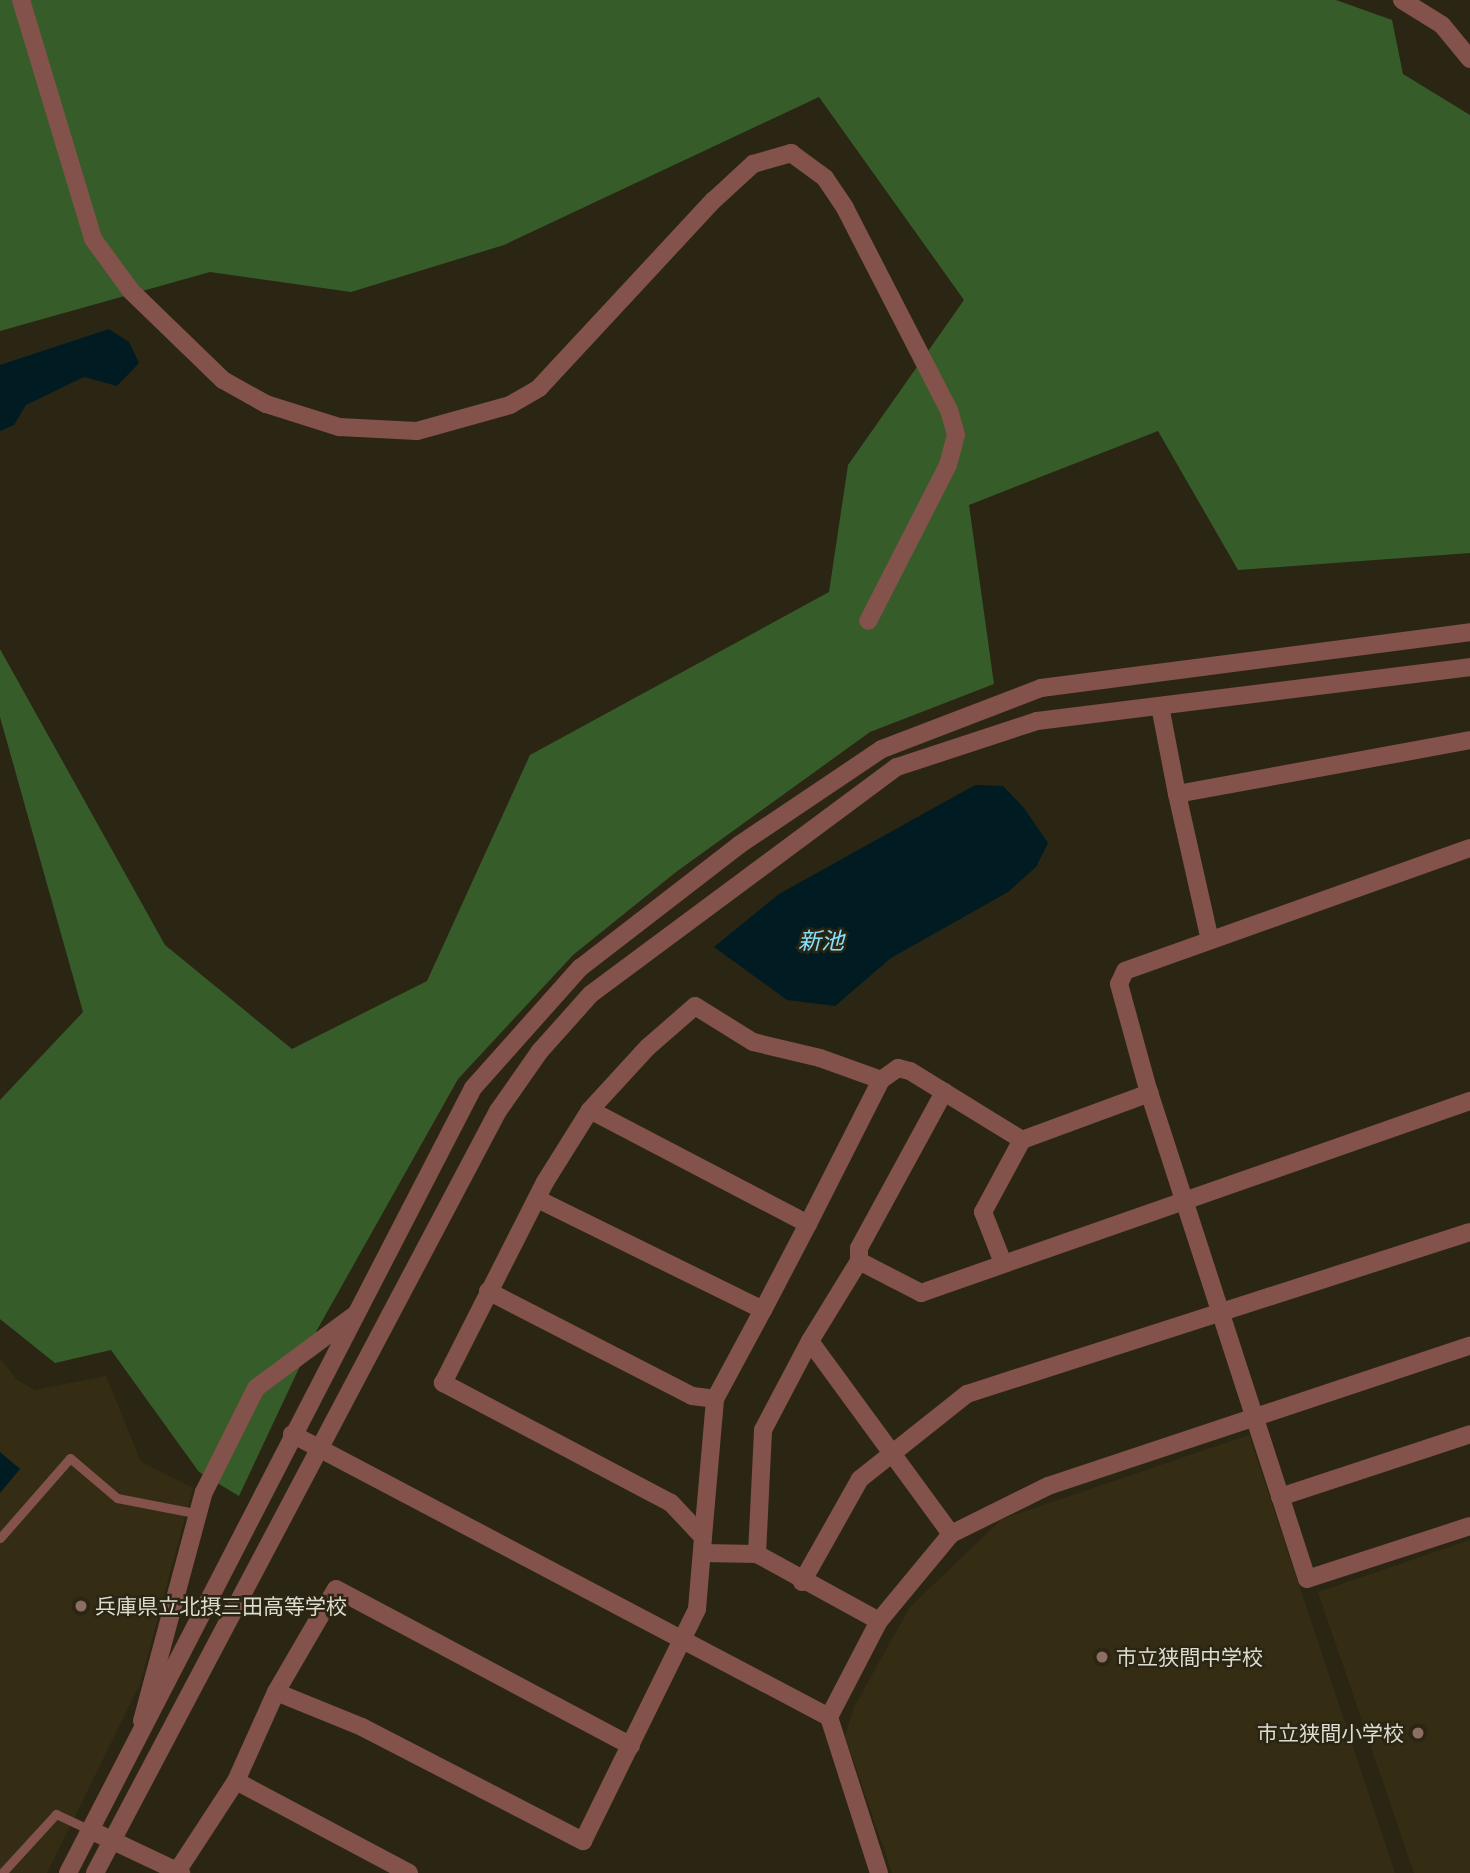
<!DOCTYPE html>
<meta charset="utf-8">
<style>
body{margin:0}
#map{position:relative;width:1470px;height:1873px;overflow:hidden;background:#2b2613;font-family:"IBM Plex Sans","Noto Sans JP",sans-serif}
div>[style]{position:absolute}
.built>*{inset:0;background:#342d13}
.forest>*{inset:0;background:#365c29}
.water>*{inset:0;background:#011b22}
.service>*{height:9px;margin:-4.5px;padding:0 4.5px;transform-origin:4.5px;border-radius:4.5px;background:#83524b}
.minor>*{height:18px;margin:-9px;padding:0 9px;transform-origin:9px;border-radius:9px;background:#83524b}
.tertiary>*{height:18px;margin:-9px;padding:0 9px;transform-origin:9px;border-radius:9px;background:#83524b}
.dots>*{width:19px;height:19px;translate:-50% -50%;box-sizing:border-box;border:4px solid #2b2613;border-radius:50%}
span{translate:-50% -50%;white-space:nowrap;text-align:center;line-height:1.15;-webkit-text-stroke:5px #2b2613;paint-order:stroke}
.poi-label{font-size:21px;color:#dedbd0}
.left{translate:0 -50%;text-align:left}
.right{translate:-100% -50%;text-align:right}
.water-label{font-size:23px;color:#85e1fc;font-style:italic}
</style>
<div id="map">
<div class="built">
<i style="clip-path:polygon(0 1358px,17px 1380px,35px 1390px,106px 1376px,141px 1462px,193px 1488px,140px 1684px,47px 1873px,0 1873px)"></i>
<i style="clip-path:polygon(1249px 1435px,1395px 1873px,892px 1873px,845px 1736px,854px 1707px,910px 1607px,1002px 1519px)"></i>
<i style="clip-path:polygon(1470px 1540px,1470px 1873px,1414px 1873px,1318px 1592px)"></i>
</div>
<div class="forest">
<i style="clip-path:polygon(0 0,1336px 0,1392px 20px,1403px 74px,1470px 115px,1470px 553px,1238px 570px,1158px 431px,969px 505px,994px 684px,870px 732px,676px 872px,573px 955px,458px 1079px,317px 1330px,239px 1496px,199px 1472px,111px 1350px,55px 1363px,0 1319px,0 1100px,83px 1012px,0 717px,0 649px,165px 945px,292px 1049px,427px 981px,530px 755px,829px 592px,848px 465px,964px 300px,819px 97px,504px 245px,351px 292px,210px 272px,0 331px)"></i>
</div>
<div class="water">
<i style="clip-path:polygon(109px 329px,129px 342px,139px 363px,117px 386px,84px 377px,26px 405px,14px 425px,0 431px,0 365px)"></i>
<i style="clip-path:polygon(975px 785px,1003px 786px,1024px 808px,1048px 843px,1036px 867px,1008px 892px,891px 958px,835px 1006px,787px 1000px,714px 947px,779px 894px)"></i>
<i style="clip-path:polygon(0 1452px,20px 1469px,0 1493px)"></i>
</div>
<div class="service">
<i style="left:0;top:1538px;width:106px;rotate:-48.8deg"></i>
<i style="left:70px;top:1458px;width:62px;rotate:40.4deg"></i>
<i style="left:117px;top:1498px;width:84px;rotate:11deg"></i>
<i style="left:2px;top:1873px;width:80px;rotate:-47.5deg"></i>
<i style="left:56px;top:1814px;width:38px;rotate:25deg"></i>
</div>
<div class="minor">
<i style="left:21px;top:0;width:250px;rotate:73.2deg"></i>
<i style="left:93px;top:239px;width:64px;rotate:53.8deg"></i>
<i style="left:131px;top:291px;width:128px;rotate:44.1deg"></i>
<i style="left:223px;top:380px;width:49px;rotate:29.2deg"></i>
<i style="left:266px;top:404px;width:77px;rotate:17.5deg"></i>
<i style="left:339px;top:427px;width:78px;rotate:2.9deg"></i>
<i style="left:417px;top:431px;width:97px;rotate:-15.6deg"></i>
<i style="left:510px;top:405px;width:34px;rotate:-30deg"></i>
<i style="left:539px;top:388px;width:257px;rotate:-47.1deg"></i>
<i style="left:714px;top:200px;width:53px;rotate:-42.7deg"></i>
<i style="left:753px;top:164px;width:40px;rotate:-16deg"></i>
<i style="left:791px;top:153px;width:42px;rotate:36.3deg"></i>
<i style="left:825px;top:178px;width:36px;rotate:56deg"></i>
<i style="left:845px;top:208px;width:227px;rotate:62.8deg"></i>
<i style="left:949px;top:410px;width:26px;rotate:74deg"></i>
<i style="left:956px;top:435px;width:31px;rotate:105deg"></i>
<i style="left:948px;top:465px;width:175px;rotate:117.1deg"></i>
<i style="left:1402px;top:0;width:47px;rotate:32deg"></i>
<i style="left:1442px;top:25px;width:44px;rotate:50.5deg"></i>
<i style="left:1160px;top:706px;width:90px;rotate:79.1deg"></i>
<i style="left:1177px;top:794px;width:298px;rotate:-10.4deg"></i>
<i style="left:1177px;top:794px;width:150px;rotate:77.3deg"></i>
<i style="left:1470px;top:848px;width:366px;rotate:160.4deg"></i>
<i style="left:1125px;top:971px;width:14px;rotate:115deg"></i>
<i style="left:1119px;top:984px;width:109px;rotate:74.6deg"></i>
<i style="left:1148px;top:1089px;width:515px;rotate:72.02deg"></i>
<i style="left:1307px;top:1579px;width:171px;rotate:-18deg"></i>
<i style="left:695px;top:1006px;width:68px;rotate:31.8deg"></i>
<i style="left:753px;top:1042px;width:69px;rotate:13.4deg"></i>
<i style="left:820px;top:1058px;width:65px;rotate:19.8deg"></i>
<i style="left:881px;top:1080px;width:161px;rotate:116.9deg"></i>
<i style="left:808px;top:1224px;width:246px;rotate:-152.4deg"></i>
<i style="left:590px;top:1110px;width:86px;rotate:-47.4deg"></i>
<i style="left:648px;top:1047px;width:62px;rotate:-41.1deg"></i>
<i style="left:881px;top:1080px;width:21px;rotate:-35deg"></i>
<i style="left:898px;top:1068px;width:12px;rotate:14deg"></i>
<i style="left:910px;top:1071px;width:132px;rotate:31.6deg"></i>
<i style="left:859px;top:1261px;width:13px;rotate:-90deg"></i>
<i style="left:859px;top:1248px;width:178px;rotate:-61.4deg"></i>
<i style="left:1003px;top:1263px;width:55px;rotate:-111.4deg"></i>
<i style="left:983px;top:1212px;width:82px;rotate:-61.6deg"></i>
<i style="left:1022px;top:1140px;width:136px;rotate:-20.2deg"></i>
<i style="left:488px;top:1291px;width:229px;rotate:27.2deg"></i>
<i style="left:692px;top:1396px;width:23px;rotate:7deg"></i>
<i style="left:715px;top:1399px;width:101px;rotate:-61.7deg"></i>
<i style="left:763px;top:1310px;width:252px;rotate:-153.8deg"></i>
<i style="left:763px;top:1310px;width:97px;rotate:-62.4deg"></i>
<i style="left:1280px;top:1497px;width:200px;rotate:-18.3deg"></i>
<i style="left:951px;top:1534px;width:239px;rotate:-126.2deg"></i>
<i style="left:810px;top:1341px;width:94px;rotate:-58.5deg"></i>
<i style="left:859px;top:1261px;width:70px;rotate:27.3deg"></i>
<i style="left:921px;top:1293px;width:582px;rotate:-19.28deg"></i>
<i style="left:703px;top:1537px;width:139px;rotate:-85deg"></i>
<i style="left:703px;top:1553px;width:54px;rotate:1.1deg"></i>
<i style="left:757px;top:1554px;width:139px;rotate:28.8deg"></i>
<i style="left:757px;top:1554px;width:124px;rotate:-87.2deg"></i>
<i style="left:763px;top:1430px;width:101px;rotate:-62.2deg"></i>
<i style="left:802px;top:1582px;width:118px;rotate:-60.6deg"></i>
<i style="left:860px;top:1479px;width:137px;rotate:-38.5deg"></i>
<i style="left:967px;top:1394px;width:528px;rotate:-17.85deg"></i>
<i style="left:276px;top:1692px;width:93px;rotate:22.1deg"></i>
<i style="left:362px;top:1727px;width:249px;rotate:27.3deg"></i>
<i style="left:583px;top:1841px;width:258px;rotate:-63.8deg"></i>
<i style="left:697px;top:1609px;width:72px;rotate:-85.2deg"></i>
<i style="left:703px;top:1537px;width:47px;rotate:-133.3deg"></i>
<i style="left:671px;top:1503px;width:258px;rotate:-152.2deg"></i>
<i style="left:443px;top:1383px;width:225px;rotate:-63.1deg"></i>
<i style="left:545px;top:1182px;width:85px;rotate:-58deg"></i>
<i style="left:142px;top:1721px;width:237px;rotate:-74.9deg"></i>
<i style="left:204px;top:1492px;width:116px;rotate:-63.4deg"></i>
<i style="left:256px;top:1388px;width:124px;rotate:-36.5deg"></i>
<i style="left:236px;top:1781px;width:196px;rotate:28deg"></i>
<i style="left:90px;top:1830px;width:101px;rotate:25.3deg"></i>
<i style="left:176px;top:1873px;width:110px;rotate:-56.9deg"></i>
<i style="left:236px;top:1781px;width:98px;rotate:-65.8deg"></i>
<i style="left:276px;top:1692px;width:119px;rotate:-59.8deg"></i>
<i style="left:336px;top:1589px;width:334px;rotate:28deg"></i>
</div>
<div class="tertiary">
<i style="left:292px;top:1434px;width:607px;rotate:27.79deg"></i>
<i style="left:68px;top:1873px;width:883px;rotate:-62.71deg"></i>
<i style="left:473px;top:1088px;width:161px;rotate:-48.3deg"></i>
<i style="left:580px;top:968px;width:201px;rotate:-37.7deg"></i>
<i style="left:739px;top:845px;width:172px;rotate:-33.9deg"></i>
<i style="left:882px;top:749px;width:170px;rotate:-21deg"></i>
<i style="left:1041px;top:688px;width:433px;rotate:-7.4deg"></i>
<i style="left:95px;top:1873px;width:862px;rotate:-62.13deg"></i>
<i style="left:498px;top:1111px;width:73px;rotate:-55deg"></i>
<i style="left:540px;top:1051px;width:76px;rotate:-48.2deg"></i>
<i style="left:591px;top:994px;width:381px;rotate:-36.6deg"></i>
<i style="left:897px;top:767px;width:147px;rotate:-18.2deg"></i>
<i style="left:1037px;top:721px;width:436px;rotate:-7.1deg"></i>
<i style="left:879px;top:1873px;width:164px;rotate:-107.8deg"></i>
<i style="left:829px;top:1717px;width:108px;rotate:-62.5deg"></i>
<i style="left:879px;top:1621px;width:113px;rotate:-50.4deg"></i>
<i style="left:951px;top:1534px;width:108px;rotate:-26.3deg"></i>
<i style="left:1048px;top:1486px;width:445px;rotate:-18.4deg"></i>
</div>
<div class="dots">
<i style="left:81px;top:1606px;background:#8d6e63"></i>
<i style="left:1102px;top:1657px;background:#8d6e63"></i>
<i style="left:1418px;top:1733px;background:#8d6e63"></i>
</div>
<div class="poi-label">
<span class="left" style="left:95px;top:1606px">兵庫県立北摂三田高等学校</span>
<span class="left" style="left:1116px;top:1657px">市立狭間中学校</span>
<span class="right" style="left:1404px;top:1733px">市立狭間小学校</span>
</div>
<div class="water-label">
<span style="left:821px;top:940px">新池</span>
</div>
</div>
